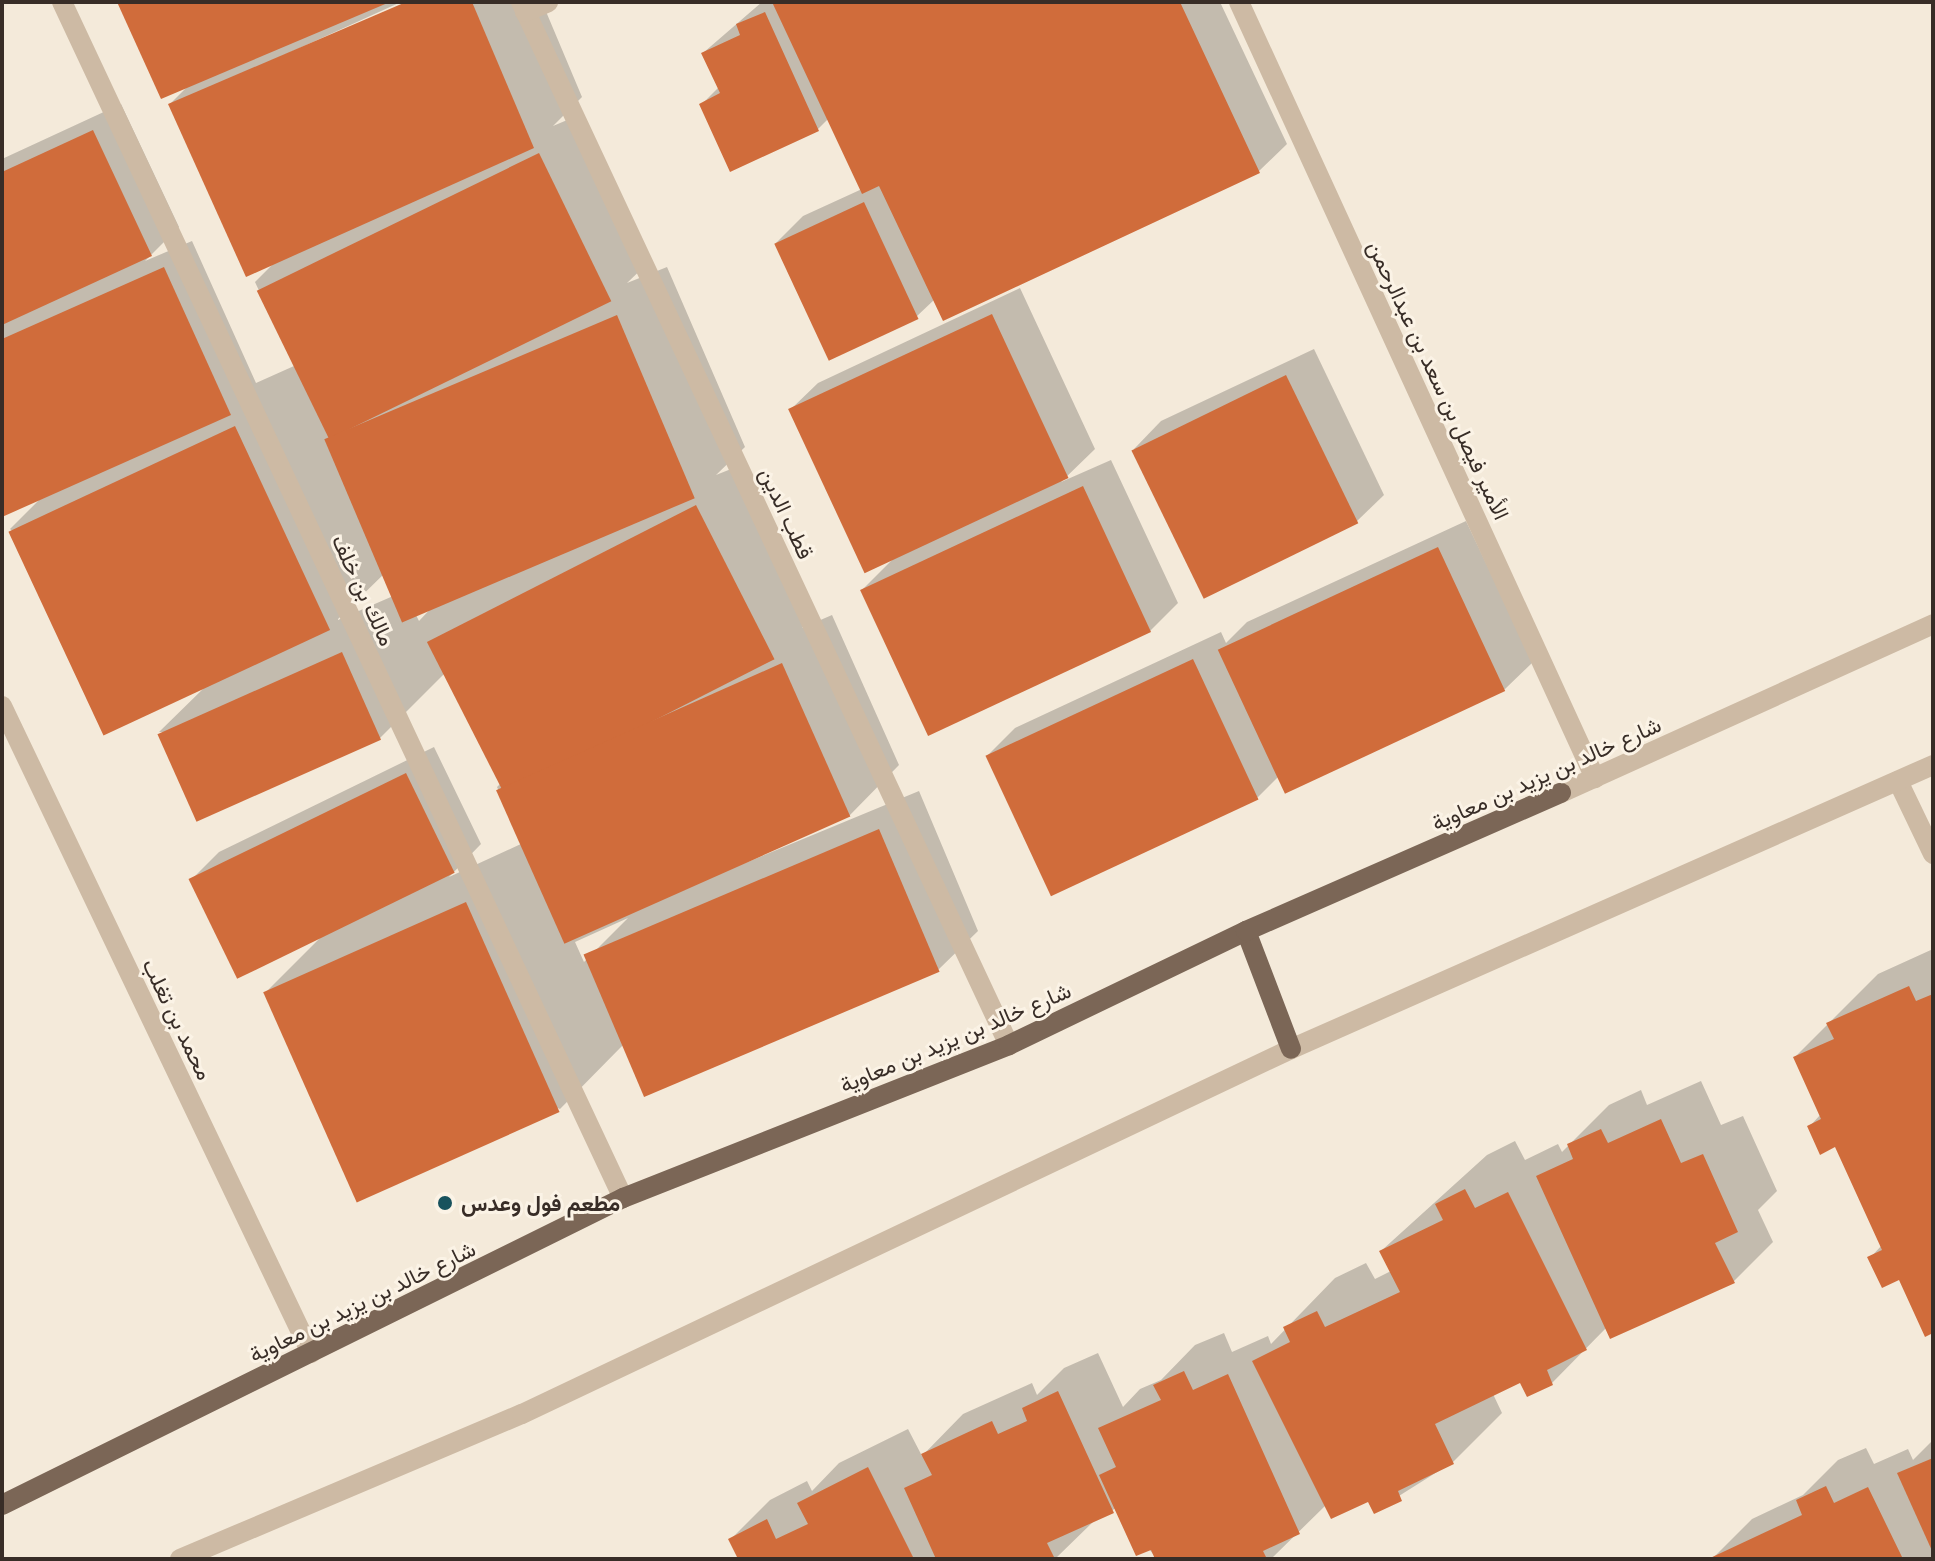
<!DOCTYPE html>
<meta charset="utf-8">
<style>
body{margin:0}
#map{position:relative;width:1935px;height:1561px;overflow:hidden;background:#f4eada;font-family:Lato,Vazirmatn,sans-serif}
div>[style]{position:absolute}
.shadow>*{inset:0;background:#0003}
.building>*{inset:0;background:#d06c3b;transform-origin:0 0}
.minor>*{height:20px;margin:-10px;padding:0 10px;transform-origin:10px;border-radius:10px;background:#cdbaa4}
.major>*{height:20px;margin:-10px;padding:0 10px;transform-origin:10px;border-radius:10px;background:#7b6656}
.dots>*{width:22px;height:22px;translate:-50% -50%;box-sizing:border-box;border:4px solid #fbf3e6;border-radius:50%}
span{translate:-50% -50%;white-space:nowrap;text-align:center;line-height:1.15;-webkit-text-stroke:6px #fbf3e6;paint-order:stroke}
.street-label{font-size:22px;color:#382d27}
.poi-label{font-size:22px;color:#382d27;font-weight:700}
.left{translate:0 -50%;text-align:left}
.frame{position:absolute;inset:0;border:4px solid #382d27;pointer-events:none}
</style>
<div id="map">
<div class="shadow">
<i style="clip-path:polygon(evenodd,119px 2px,401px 2px,227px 81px,411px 2px,542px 2px,582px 97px,553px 126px,579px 115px,650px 261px,627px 283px,667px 267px,745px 447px,716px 475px,736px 467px,812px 617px,802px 628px,832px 615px,899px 765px,850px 815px,743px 864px,919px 791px,978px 931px,938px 970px,623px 1045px,560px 1109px,265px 993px,323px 935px,192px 879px,219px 852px,434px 747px,481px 844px,449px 877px,523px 843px,497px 787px,516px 768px,444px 674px,380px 738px,159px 732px,207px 685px,10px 529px,41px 498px,2px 514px,2px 159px,121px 104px,179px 227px,145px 261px,192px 241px,256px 383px,294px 366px,255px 282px,274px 263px,170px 104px,190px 84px,119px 2px,346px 422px,332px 436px,328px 429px,346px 422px,119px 2px,389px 569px,400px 593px,338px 620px,338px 619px,389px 569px,119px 2px,437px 602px,419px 621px,414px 611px,437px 602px,119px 2px,628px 918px,584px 962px,575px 942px,628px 918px)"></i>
<i style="clip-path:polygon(762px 2px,1220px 2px,1287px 144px,1259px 171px,944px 318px,935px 299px,916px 317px,776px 243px,803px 216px,862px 189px,829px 118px,818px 129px,702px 104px,719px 87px,703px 53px)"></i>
<i style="clip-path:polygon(1020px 288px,1095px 449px,1061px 482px,1111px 460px,1178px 603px,1150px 631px,863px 589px,895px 557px,790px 410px,818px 383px)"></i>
<i style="clip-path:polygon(1314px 349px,1384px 495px,1356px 522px,1134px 449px,1161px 421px)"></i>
<i style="clip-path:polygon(1466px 521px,1533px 662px,1505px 689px,1286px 792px,1279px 776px,1258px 797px,1053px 893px,988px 755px,1015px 728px,1221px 632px,1226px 643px,1247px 622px)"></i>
<i style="clip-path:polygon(1933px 949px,1933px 1331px,1900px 1277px,1870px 1258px,1882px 1245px,1836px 1145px,1810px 1126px,1821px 1114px,1795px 1057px,1878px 974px)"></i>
<i style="clip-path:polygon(1701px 1081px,1721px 1125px,1743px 1116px,1777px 1191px,1758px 1210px,1773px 1242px,1733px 1282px,1607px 1327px,1552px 1383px,1521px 1380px,1493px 1394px,1502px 1413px,1453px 1462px,1375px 1511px,1369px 1499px,1326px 1505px,1271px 1559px,1157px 1559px,1116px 1508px,1095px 1520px,1055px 1559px,740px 1559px,730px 1540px,770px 1500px,807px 1481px,812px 1491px,839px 1463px,908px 1429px,922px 1456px,963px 1414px,1032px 1383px,1037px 1395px,1064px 1368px,1098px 1353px,1123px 1407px,1140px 1389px,1161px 1380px,1195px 1345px,1224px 1333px,1232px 1352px,1268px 1336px,1271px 1344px,1335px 1278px,1366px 1263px,1375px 1279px,1391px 1271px,1381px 1251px,1487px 1155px,1515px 1141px,1525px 1160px,1558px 1144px,1562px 1152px,1609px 1105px,1641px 1090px,1647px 1105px)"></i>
<i style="clip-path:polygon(1933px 1440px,1933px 1559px,1712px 1559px,1752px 1519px,1803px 1495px,1838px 1460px,1866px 1448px,1874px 1464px,1908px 1449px,1913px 1460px)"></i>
</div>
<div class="building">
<i style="clip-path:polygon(117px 2px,390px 2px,161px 99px)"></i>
<i style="clip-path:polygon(406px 2px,472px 2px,534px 148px,246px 277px,168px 104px)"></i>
<i style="clip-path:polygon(772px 2px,1180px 2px,1260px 173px,943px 321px,879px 186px,862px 194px)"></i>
<i style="clip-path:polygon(765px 12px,819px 131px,730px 172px,699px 104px,720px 93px,701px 53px,740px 35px,736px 24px)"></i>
<i style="clip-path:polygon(93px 130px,152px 256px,2px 325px,2px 172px)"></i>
<i style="left:539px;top:153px;width:165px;height:314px;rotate:64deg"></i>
<i style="left:864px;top:202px;width:129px;height:99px;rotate:65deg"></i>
<i style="clip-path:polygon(164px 267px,231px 415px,2px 517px,2px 339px)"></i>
<i style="left:992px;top:314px;width:181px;height:225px;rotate:65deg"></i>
<i style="left:617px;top:315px;width:199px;height:318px;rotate:67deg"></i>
<i style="left:1286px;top:375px;width:165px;height:172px;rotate:64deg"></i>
<i style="left:235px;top:426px;width:225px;height:250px;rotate:65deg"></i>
<i style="left:1083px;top:486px;width:161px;height:246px;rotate:65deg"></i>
<i style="left:696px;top:505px;width:173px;height:302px;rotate:63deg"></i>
<i style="left:1438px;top:547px;width:159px;height:243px;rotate:65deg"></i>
<i style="left:342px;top:652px;width:96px;height:202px;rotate:66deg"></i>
<i style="left:1193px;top:659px;width:155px;height:229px;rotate:65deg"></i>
<i style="left:782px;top:663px;width:168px;height:313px;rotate:66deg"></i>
<i style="left:406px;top:773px;width:111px;height:242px;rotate:64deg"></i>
<i style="left:879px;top:829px;width:155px;height:321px;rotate:67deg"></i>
<i style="left:466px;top:902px;width:230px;height:222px;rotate:66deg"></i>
<i style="clip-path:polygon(1909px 986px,1916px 1001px,1933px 994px,1933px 1333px,1925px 1337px,1899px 1280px,1882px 1288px,1867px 1257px,1882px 1250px,1835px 1147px,1820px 1155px,1807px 1126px,1821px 1119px,1793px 1057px,1834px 1039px,1826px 1023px)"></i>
<i style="clip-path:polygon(1661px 1119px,1681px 1163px,1703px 1154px,1738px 1232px,1715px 1243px,1735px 1283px,1610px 1339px,1536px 1176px,1573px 1159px,1567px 1144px,1601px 1129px,1608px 1143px)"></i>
<i style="clip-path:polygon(1465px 1189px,1475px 1208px,1508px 1192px,1587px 1350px,1547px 1370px,1553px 1385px,1527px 1397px,1520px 1383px,1435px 1424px,1454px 1464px,1398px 1491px,1402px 1501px,1374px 1514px,1368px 1502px,1331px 1519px,1252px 1361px,1290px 1342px,1283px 1327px,1317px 1311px,1325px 1327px,1400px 1292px,1379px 1251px,1443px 1220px,1435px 1204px)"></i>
<i style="clip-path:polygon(1184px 1371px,1193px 1390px,1228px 1374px,1300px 1534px,1263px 1551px,1267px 1559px,1155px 1559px,1151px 1550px,1136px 1556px,1099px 1475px,1116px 1467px,1098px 1428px,1161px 1400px,1153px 1385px)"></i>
<i style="clip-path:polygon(1058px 1391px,1114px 1513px,1047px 1543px,1055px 1559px,936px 1559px,904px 1488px,932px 1475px,921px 1454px,992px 1421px,998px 1434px,1027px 1421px,1022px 1408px)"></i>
<i style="clip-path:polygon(1933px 1458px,1933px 1553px,1897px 1473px)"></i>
<i style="clip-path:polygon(868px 1467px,914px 1559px,738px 1559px,728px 1539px,767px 1519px,776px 1539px,808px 1524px,797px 1503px)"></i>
<i style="clip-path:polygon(1826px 1486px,1834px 1503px,1868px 1487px,1903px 1559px,1708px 1559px,1802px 1515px,1796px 1500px)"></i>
</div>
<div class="minor">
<i style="left:62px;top:2px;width:1321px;rotate:64.87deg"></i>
<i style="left:521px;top:2px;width:1152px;rotate:64.93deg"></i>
<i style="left:1239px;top:2px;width:854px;rotate:65.36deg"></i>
<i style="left:525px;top:12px;width:25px;rotate:-23deg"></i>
<i style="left:2px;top:706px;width:717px;rotate:64.47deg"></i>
<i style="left:1898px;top:781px;width:81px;rotate:64.4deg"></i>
<i style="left:1561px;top:793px;width:409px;rotate:-24.4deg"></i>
<i style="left:180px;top:1559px;width:371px;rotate:-23deg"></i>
<i style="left:522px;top:1414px;width:851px;rotate:-25.39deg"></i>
<i style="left:1291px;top:1049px;width:702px;rotate:-23.86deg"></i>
</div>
<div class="major">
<i style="left:1246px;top:931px;width:126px;rotate:69.1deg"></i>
<i style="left:2px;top:1505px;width:693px;rotate:-26.31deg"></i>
<i style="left:623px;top:1198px;width:415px;rotate:-21.6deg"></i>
<i style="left:1009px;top:1045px;width:263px;rotate:-25.7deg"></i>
<i style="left:1246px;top:931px;width:344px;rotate:-23.7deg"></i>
</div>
<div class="dots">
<i style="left:445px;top:1203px;background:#18525d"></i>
</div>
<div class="street-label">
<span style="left:1439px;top:380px;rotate:65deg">الأمير فيصل بن سعد بن عبدالرحمن</span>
<span style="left:787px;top:513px;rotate:65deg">قطب الدين</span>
<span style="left:364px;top:590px;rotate:65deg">مالك بن خلف</span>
<span style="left:1546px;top:773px;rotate:-24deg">شارع خالد بن يزيد بن معاوية</span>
<span style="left:178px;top:1019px;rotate:64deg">محمد بن تغلب</span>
<span style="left:955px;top:1037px;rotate:-23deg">شارع خالد بن يزيد بن معاوية</span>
<span style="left:362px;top:1301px;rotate:-26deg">شارع خالد بن يزيد بن معاوية</span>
</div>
<div class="poi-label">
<span class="left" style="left:461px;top:1203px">مطعم فول وعدس</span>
</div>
<div class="frame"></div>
</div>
